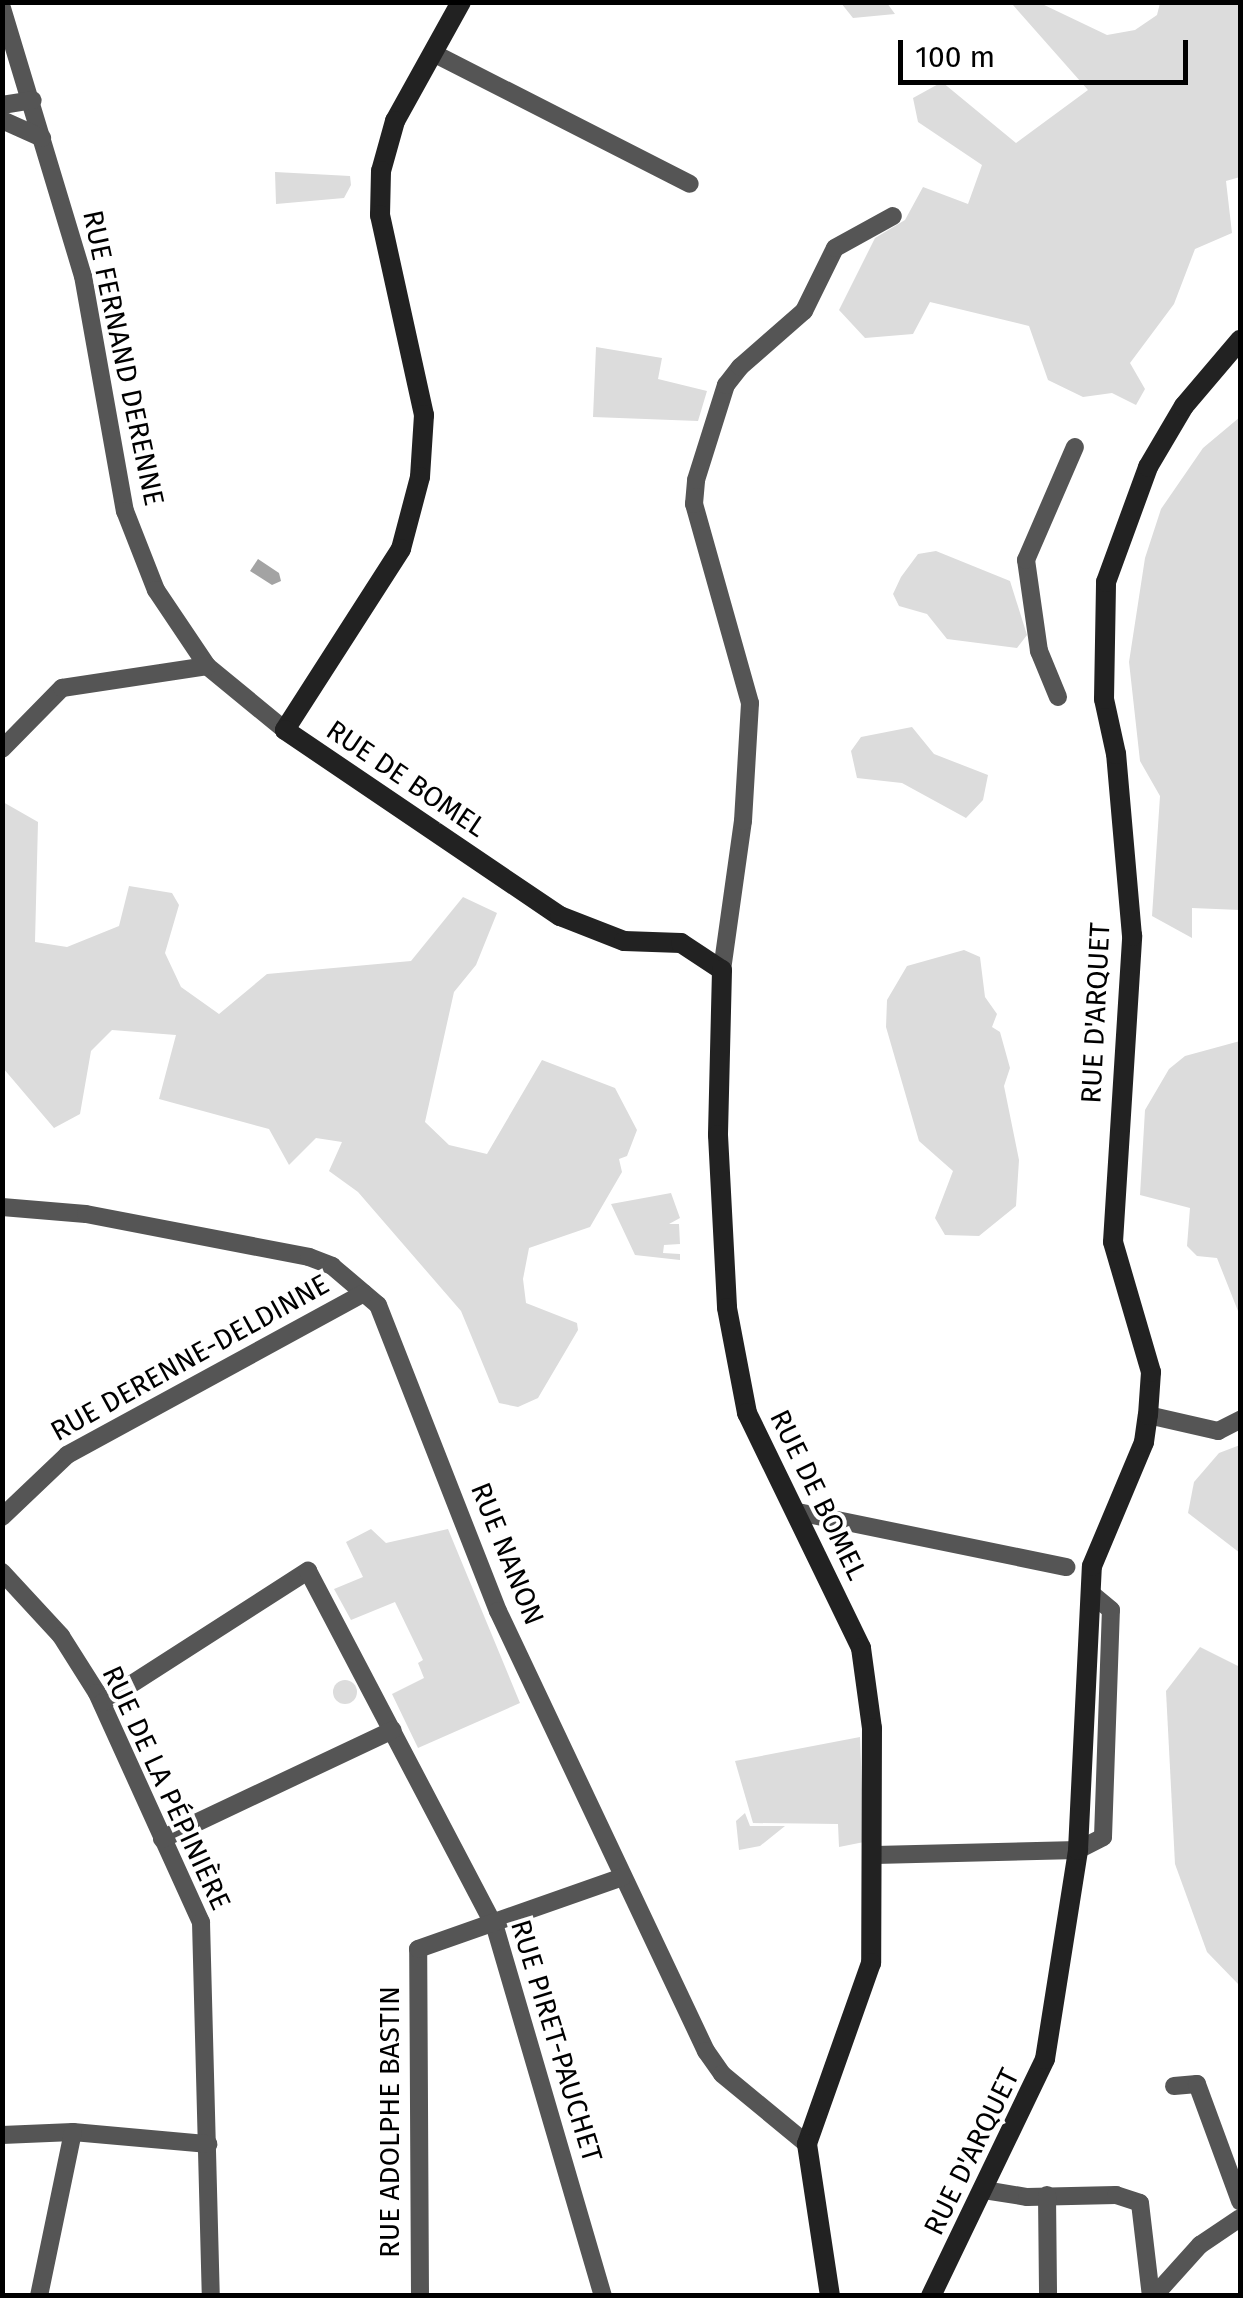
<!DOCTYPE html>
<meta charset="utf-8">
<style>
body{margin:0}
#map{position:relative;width:1243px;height:2298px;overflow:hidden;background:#fff;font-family:"Fira Sans",sans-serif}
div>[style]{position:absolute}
.green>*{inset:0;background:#dcdcdc}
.round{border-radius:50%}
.water>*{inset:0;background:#a3a3a3}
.street>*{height:18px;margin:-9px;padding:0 9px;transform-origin:9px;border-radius:9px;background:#555}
.secondary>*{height:20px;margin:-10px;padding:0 10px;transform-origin:10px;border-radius:10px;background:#222}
span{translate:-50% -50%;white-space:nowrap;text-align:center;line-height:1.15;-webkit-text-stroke:8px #fff;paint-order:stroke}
.street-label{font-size:28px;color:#000}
.frame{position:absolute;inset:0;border:5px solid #000;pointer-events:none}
.scale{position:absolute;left:898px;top:40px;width:290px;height:45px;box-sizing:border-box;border:5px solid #000;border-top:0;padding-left:12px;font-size:30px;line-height:35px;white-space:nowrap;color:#000;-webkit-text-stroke:8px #fff;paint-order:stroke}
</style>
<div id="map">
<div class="green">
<i style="clip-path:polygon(841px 3px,887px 3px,895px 14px,853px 18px)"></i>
<i style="clip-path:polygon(1040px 3px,1107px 35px,1135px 30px,1157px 15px,1160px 3px,1240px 3px,1240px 177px,1226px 181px,1232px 233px,1195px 249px,1174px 304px,1130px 363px,1145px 389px,1136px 405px,1112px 393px,1083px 397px,1048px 380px,1029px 326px,930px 302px,913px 334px,865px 338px,839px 310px,875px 238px,905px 220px,923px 187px,968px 204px,982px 165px,918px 122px,913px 98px,942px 82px,1016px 143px,1088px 90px,1013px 5px)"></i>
<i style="clip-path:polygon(275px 172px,350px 176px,351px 185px,344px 198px,276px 204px)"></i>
<i style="clip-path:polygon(596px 347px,662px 358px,658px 379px,707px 391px,698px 421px,593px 417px)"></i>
<i style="clip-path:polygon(1240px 417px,1240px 910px,1192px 908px,1192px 938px,1152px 916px,1160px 796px,1140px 761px,1129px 662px,1145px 558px,1161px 509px,1203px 448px)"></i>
<i style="clip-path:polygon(936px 551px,1010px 581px,1027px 635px,1017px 648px,947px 639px,927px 614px,899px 606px,893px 594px,901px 577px,918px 554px)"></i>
<i style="clip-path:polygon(912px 727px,934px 754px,988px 775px,983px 800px,966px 818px,902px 783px,857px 778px,851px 751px,861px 737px)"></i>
<i style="clip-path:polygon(3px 802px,38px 822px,35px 942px,67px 947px,119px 926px,129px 886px,172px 893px,179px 905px,165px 953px,181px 987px,219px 1014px,267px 974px,411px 961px,463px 897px,497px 913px,476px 965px,454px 992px,425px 1122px,449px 1145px,487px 1154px,542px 1060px,615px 1088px,637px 1130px,627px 1156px,619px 1159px,622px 1172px,590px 1227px,529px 1248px,523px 1279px,526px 1303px,577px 1323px,578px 1330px,538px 1398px,518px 1407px,499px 1403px,461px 1311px,358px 1192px,329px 1171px,342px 1142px,316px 1138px,289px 1165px,269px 1129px,159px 1099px,176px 1035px,112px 1030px,91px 1051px,80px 1114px,54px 1128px,3px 1068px)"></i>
<i style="clip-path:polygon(964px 950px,980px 957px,985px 997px,997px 1014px,992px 1027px,1000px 1032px,1010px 1068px,1004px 1086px,1019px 1160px,1016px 1206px,979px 1236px,945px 1235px,935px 1218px,953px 1171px,919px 1141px,886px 1027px,887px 1000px,907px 966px)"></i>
<i style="clip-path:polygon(1240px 1041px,1240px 1316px,1217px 1258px,1197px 1256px,1187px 1246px,1190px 1208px,1140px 1195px,1145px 1110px,1169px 1069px,1185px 1056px)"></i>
<i style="clip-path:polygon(671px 1193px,680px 1218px,669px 1224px,679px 1224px,680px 1244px,664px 1245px,663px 1253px,680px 1254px,680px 1260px,635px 1255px,611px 1204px)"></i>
<i style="clip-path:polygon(1240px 1445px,1240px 1553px,1188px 1513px,1194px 1482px,1219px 1453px)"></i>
<i style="clip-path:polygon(371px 1529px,386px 1543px,448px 1529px,520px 1703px,418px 1748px,392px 1694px,424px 1678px,418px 1663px,423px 1660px,395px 1602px,351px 1620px,334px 1589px,363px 1577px,346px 1542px)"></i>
<i style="clip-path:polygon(1200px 1647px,1240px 1667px,1240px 1986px,1207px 1952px,1175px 1864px,1166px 1691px)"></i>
<i class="round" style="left:333px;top:1680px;width:24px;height:24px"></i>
<i style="clip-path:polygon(860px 1737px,864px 1842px,839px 1847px,838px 1824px,753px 1823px,735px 1761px)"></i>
<i style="clip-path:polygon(745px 1813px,750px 1826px,785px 1826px,760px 1846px,739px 1850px,736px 1821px)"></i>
</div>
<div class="water">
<i style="clip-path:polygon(258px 559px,279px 573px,281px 581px,272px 585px,250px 571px)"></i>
</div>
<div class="street">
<i style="left:2px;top:8px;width:280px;rotate:73.2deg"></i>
<i style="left:83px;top:276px;width:239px;rotate:79.9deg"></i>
<i style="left:125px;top:511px;width:85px;rotate:68.6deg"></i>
<i style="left:156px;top:590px;width:92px;rotate:56.1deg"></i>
<i style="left:207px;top:666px;width:101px;rotate:39.4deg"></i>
<i style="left:433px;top:53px;width:288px;rotate:27deg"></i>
<i style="left:2px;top:105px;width:31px;rotate:-9deg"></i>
<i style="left:2px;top:120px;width:44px;rotate:24.2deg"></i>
<i style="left:1058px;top:697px;width:50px;rotate:-112.4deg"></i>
<i style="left:1039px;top:651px;width:92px;rotate:-98.1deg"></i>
<i style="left:1026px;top:560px;width:123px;rotate:-66.6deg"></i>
<i style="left:2px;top:749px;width:86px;rotate:-45.5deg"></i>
<i style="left:62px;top:688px;width:147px;rotate:-8.6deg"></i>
<i style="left:722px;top:970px;width:150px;rotate:-82deg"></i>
<i style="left:743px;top:821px;width:118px;rotate:-86.6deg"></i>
<i style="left:750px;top:703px;width:207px;rotate:-105.7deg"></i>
<i style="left:694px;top:504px;width:24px;rotate:-85deg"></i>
<i style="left:696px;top:480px;width:100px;rotate:-72.5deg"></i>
<i style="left:726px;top:385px;width:23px;rotate:-52deg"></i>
<i style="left:740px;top:367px;width:85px;rotate:-41.2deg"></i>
<i style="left:804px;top:311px;width:70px;rotate:-63.8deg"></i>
<i style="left:835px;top:248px;width:66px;rotate:-28.9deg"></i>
<i style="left:2px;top:1207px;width:84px;rotate:4.8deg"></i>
<i style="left:86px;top:1214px;width:227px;rotate:10.9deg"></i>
<i style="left:309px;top:1257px;width:25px;rotate:21deg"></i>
<i style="left:332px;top:1266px;width:60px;rotate:40.3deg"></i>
<i style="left:378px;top:1305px;width:329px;rotate:68.6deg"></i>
<i style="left:498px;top:1611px;width:487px;rotate:64.7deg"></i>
<i style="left:706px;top:2051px;width:28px;rotate:55deg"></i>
<i style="left:722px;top:2074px;width:110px;rotate:39.5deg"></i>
<i style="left:1148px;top:1415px;width:72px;rotate:12.9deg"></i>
<i style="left:1218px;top:1431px;width:25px;rotate:-27deg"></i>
<i style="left:798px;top:1512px;width:274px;rotate:11.6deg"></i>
<i style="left:2px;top:1517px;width:90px;rotate:-43.6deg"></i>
<i style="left:67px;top:1455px;width:338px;rotate:-28.6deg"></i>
<i style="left:2px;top:1572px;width:87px;rotate:47.3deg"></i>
<i style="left:61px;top:1636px;width:67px;rotate:57.7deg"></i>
<i style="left:97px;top:1693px;width:252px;rotate:65.6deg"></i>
<i style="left:201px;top:1922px;width:374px;rotate:88.5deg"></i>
<i style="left:102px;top:1703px;width:245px;rotate:-32.7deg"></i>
<i style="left:308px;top:1571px;width:402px;rotate:62.3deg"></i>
<i style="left:495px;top:1927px;width:384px;rotate:73.7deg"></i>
<i style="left:162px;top:1839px;width:255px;rotate:-25.3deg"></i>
<i style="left:875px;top:1855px;width:203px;rotate:-1.4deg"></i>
<i style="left:1078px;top:1850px;width:28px;rotate:-27deg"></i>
<i style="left:1103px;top:1837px;width:227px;rotate:-88deg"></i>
<i style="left:1111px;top:1610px;width:26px;rotate:-140deg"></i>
<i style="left:1174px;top:2086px;width:23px;rotate:-5deg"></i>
<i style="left:1197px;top:2084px;width:125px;rotate:69.8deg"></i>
<i style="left:2px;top:2135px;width:71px;rotate:-2.4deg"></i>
<i style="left:73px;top:2132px;width:136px;rotate:5.1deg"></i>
<i style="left:984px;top:2190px;width:44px;rotate:9.2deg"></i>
<i style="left:1027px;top:2197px;width:89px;rotate:-1.3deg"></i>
<i style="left:1116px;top:2195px;width:25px;rotate:18deg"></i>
<i style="left:1140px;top:2203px;width:94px;rotate:83.3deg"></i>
<i style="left:1047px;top:2195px;width:101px;rotate:89.4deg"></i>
<i style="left:39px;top:2296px;width:167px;rotate:-78.3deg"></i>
<i style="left:420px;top:2296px;width:347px;rotate:-90.3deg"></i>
<i style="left:418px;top:1949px;width:217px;rotate:-19.4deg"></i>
<i style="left:1154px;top:2296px;width:69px;rotate:-48deg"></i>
<i style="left:1200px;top:2245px;width:48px;rotate:-34deg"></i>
</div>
<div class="secondary">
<i style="left:461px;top:2px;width:136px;rotate:119deg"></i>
<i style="left:395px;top:121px;width:52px;rotate:105.6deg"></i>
<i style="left:381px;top:171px;width:44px;rotate:91.3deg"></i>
<i style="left:380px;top:215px;width:205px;rotate:77.6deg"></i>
<i style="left:424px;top:415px;width:62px;rotate:93.7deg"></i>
<i style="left:420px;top:477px;width:74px;rotate:104.8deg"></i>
<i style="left:401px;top:549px;width:215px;rotate:122.7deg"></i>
<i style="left:285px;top:730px;width:332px;rotate:34.1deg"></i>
<i style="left:560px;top:916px;width:69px;rotate:21.3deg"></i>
<i style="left:624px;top:941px;width:57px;rotate:2deg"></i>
<i style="left:681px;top:943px;width:49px;rotate:33.4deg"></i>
<i style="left:722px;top:970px;width:165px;rotate:91.4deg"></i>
<i style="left:718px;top:1135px;width:173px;rotate:87deg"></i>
<i style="left:727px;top:1308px;width:107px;rotate:79.2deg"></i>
<i style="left:747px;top:1413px;width:261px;rotate:64.1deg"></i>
<i style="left:861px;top:1648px;width:81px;rotate:82.2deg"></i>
<i style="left:872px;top:1728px;width:235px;rotate:90.2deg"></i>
<i style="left:871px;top:1963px;width:192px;rotate:109.5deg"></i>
<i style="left:807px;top:2144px;width:154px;rotate:81.4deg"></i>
<i style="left:931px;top:2296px;width:263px;rotate:-64.3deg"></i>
<i style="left:1045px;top:2059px;width:212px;rotate:-81deg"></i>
<i style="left:1078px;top:1850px;width:284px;rotate:-87.2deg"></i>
<i style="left:1092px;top:1566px;width:134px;rotate:-67.2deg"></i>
<i style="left:1144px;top:1442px;width:27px;rotate:-82deg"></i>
<i style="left:1148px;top:1415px;width:43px;rotate:-86deg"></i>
<i style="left:1151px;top:1372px;width:135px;rotate:-106.3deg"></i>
<i style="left:1113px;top:1242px;width:307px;rotate:-86.4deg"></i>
<i style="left:1132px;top:936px;width:183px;rotate:-95deg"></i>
<i style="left:1116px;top:754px;width:56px;rotate:-102.3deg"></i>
<i style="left:1104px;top:699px;width:117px;rotate:-89deg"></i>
<i style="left:1106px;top:582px;width:122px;rotate:-69.9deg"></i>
<i style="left:1148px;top:467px;width:71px;rotate:-59.5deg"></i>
<i style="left:1184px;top:406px;width:87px;rotate:-49.7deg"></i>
</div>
<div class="street-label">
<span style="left:123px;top:358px;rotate:78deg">RUE FERNAND DERENNE</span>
<span style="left:406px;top:779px;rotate:34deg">RUE DE BOMEL</span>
<span style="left:1096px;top:1013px;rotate:-87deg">RUE D'ARQUET</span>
<span style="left:190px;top:1358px;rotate:-29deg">RUE DERENNE-DELDINNE</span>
<span style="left:818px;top:1495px;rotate:64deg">RUE DE BOMEL</span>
<span style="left:507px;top:1554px;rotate:68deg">RUE NANON</span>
<span style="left:166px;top:1788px;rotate:65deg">RUE DE LA PÉPINIÈRE</span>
<span style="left:556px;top:2041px;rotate:73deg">RUE PIRET-PAUCHET</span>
<span style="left:390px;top:2122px;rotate:-90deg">RUE ADOLPHE BASTIN</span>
<span style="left:972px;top:2152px;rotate:-64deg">RUE D'ARQUET</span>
</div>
<div class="frame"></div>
<div class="scale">100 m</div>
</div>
